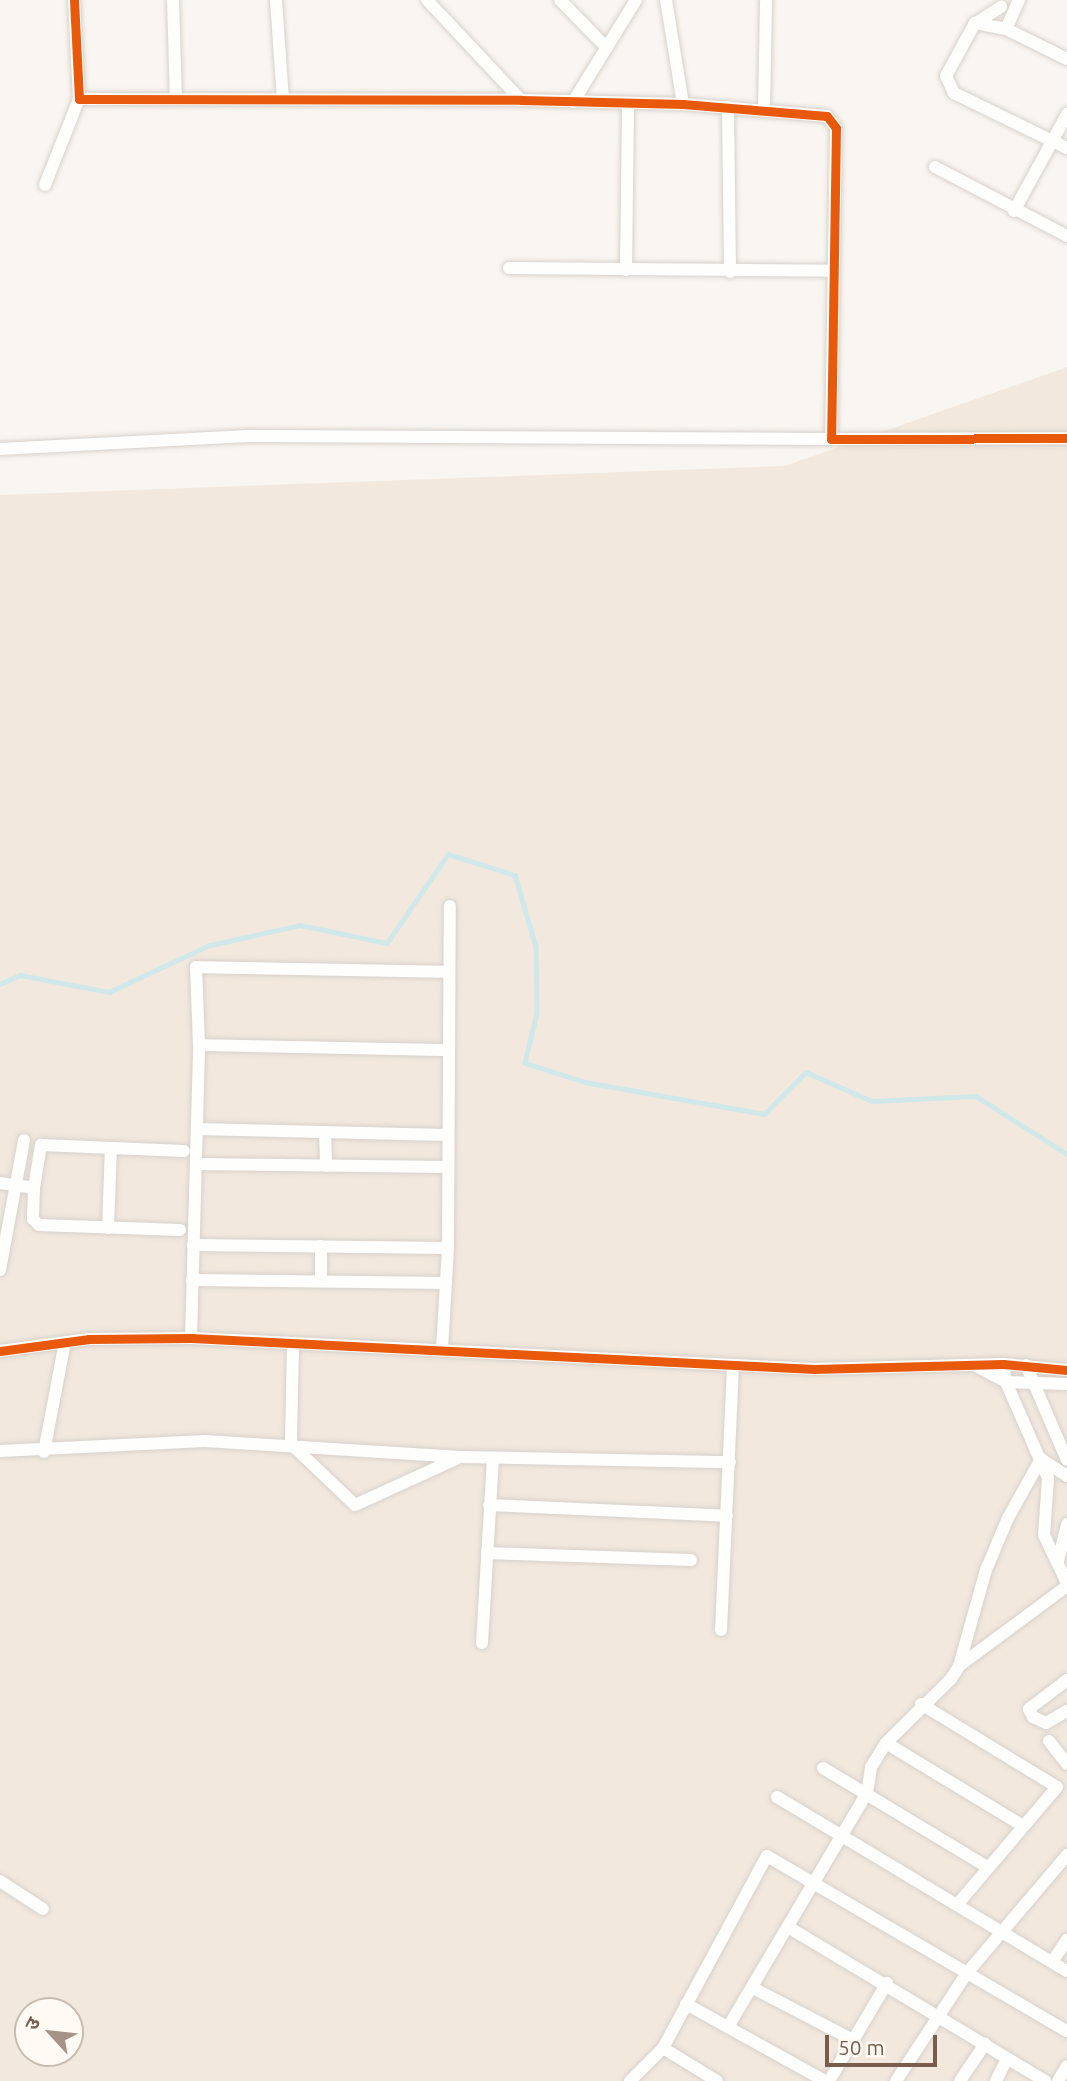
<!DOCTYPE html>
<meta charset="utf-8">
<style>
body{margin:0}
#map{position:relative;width:1067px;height:2081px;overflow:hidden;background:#f9f5f0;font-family:Ubuntu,"Noto Sans Devanagari",sans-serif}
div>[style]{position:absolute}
.residential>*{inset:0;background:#f2e8de}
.stream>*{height:4.5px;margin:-2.25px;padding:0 2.25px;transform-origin:2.25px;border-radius:2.25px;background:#d0e8ea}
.roads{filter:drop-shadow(0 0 2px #d7d1cb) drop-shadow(0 0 2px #d7d1cb)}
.minor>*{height:12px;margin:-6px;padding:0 6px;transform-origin:6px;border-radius:6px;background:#fefefd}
.cycleway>*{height:9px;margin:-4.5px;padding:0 4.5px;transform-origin:4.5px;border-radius:4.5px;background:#e8590c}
span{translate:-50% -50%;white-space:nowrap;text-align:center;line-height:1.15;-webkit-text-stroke:5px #fffaf3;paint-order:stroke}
.north{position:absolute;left:14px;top:1997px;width:70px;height:70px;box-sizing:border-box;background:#fffaf3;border:2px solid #cabbb1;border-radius:50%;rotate:297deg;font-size:19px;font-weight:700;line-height:28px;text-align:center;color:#7a5c4d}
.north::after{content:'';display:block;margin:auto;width:24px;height:32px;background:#a69286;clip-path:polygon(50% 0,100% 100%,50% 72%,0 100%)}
.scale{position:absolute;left:825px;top:2035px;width:112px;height:32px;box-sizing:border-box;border:4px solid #7a5c4d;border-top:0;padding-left:9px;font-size:21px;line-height:24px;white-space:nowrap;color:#7a5c4d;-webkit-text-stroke:5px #fffaf3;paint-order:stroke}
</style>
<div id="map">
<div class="residential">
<i style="clip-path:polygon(evenodd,1067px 367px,1067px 2081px,0 2081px,0 495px,785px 466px,1067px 367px,28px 2011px,70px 2011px,70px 2053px,28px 2053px,28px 2011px)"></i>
</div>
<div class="stream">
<i style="left:0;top:984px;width:22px;rotate:-24deg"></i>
<i style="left:20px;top:975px;width:91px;rotate:10.8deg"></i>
<i style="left:109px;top:992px;width:111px;rotate:-25deg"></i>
<i style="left:210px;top:945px;width:92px;rotate:-12.5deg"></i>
<i style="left:300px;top:925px;width:89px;rotate:11.7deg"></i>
<i style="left:387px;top:943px;width:108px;rotate:-55.6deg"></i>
<i style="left:448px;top:854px;width:70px;rotate:17.4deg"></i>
<i style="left:515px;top:875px;width:75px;rotate:73.7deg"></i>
<i style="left:536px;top:947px;width:66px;rotate:89.1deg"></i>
<i style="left:537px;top:1013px;width:51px;rotate:103.5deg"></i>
<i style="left:525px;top:1063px;width:63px;rotate:17.6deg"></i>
<i style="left:585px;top:1082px;width:182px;rotate:10.1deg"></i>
<i style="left:764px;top:1114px;width:59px;rotate:-45deg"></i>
<i style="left:806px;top:1072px;width:72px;rotate:23.7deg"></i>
<i style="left:872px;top:1101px;width:104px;rotate:-2.8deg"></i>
<i style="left:976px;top:1096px;width:108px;rotate:32.5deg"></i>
</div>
<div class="roads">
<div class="minor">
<i style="left:74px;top:0;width:99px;rotate:87.1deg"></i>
<i style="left:79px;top:99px;width:442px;rotate:0.1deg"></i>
<i style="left:521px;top:100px;width:162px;rotate:1.4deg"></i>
<i style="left:683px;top:104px;width:144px;rotate:4.8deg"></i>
<i style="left:827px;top:116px;width:15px;rotate:53deg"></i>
<i style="left:836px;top:128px;width:311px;rotate:90.9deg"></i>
<i style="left:831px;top:439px;width:236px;rotate:-0.2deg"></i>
<i style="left:173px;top:0;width:99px;rotate:88.3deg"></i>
<i style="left:276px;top:0;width:99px;rotate:86deg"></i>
<i style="left:427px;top:0;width:137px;rotate:46.8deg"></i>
<i style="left:560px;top:0;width:67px;rotate:45.6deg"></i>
<i style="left:666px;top:0;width:105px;rotate:80.7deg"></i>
<i style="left:976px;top:23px;width:30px;rotate:-33deg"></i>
<i style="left:1006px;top:29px;width:32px;rotate:-66deg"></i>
<i style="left:1067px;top:59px;width:68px;rotate:-153.8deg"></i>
<i style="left:1006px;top:29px;width:32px;rotate:-169deg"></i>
<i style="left:975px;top:23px;width:60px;rotate:118.7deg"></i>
<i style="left:946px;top:76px;width:19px;rotate:65deg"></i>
<i style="left:954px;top:93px;width:126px;rotate:26deg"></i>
<i style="left:573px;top:102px;width:120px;rotate:-58.3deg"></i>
<i style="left:728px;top:107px;width:165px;rotate:89.3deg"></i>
<i style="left:764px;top:109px;width:109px;rotate:-88.9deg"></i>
<i style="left:935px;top:167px;width:149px;rotate:27.6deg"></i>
<i style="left:45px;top:185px;width:92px;rotate:-68.4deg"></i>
<i style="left:1014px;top:211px;width:111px;rotate:-61.3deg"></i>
<i style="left:509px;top:268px;width:323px;rotate:0.5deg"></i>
<i style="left:626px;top:270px;width:167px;rotate:-89.3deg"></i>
<i style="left:0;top:449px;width:249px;rotate:-3deg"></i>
<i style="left:249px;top:436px;width:582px;rotate:0.3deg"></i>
<i style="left:199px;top:1045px;width:248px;rotate:1.2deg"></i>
<i style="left:197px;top:1129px;width:250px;rotate:1.4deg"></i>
<i style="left:325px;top:1132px;width:34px;rotate:88deg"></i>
<i style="left:197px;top:1164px;width:251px;rotate:0.7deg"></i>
<i style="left:0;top:1183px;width:34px;rotate:8deg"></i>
<i style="left:34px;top:1188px;width:44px;rotate:-80.8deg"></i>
<i style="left:41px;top:1145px;width:143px;rotate:2.4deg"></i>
<i style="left:34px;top:1188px;width:31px;rotate:92deg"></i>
<i style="left:33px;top:1219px;width:8px;rotate:45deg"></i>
<i style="left:39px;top:1225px;width:141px;rotate:2deg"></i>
<i style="left:108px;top:1228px;width:80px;rotate:-87.9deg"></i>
<i style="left:193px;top:1245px;width:255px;rotate:0.7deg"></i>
<i style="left:0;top:1270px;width:132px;rotate:-79.5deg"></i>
<i style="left:192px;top:1280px;width:254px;rotate:0.7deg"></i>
<i style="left:321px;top:1281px;width:35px;rotate:-90deg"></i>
<i style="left:191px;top:1338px;width:293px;rotate:-88.4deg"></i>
<i style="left:199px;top:1045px;width:78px;rotate:-92.2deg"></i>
<i style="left:196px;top:967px;width:252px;rotate:1.1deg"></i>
<i style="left:293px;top:1345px;width:99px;rotate:91.2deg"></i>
<i style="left:291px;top:1444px;width:88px;rotate:43.6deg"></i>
<i style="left:355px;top:1505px;width:111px;rotate:-24.5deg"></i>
<i style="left:442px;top:1349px;width:101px;rotate:-86.6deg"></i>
<i style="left:448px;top:1248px;width:342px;rotate:-89.7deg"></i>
<i style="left:0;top:1351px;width:90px;rotate:-7.7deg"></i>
<i style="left:89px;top:1339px;width:102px;rotate:-0.6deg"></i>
<i style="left:191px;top:1338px;width:624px;rotate:2.85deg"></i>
<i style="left:814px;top:1369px;width:189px;rotate:-1.5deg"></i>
<i style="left:1003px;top:1364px;width:64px;rotate:5.4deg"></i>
<i style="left:1003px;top:1364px;width:18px;rotate:81deg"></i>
<i style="left:1006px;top:1382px;width:105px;rotate:66.4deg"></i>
<i style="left:1048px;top:1478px;width:57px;rotate:94deg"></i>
<i style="left:1044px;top:1535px;width:53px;rotate:64.4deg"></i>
<i style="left:1026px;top:1365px;width:103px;rotate:66.7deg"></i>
<i style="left:978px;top:1367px;width:32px;rotate:28deg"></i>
<i style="left:1006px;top:1382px;width:61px;rotate:1.9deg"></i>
<i style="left:0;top:1451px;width:205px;rotate:-2.8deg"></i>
<i style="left:205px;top:1441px;width:256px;rotate:3.6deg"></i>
<i style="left:460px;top:1457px;width:270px;rotate:1.1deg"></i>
<i style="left:44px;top:1452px;width:112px;rotate:-79.2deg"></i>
<i style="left:1041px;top:1459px;width:31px;rotate:33deg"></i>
<i style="left:489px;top:1505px;width:238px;rotate:2.6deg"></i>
<i style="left:487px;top:1553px;width:204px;rotate:2deg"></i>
<i style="left:1058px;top:1561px;width:38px;rotate:-76deg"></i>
<i style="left:721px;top:1630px;width:265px;rotate:-87.4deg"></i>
<i style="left:482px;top:1643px;width:185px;rotate:-86.6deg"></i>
<i style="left:959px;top:1666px;width:134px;rotate:-36.5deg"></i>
<i style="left:1067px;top:1680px;width:48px;rotate:142.7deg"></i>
<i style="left:1029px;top:1709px;width:9px;rotate:63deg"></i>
<i style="left:1033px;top:1717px;width:14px;rotate:25deg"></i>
<i style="left:1046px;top:1723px;width:24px;rotate:-30deg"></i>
<i style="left:921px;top:1704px;width:159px;rotate:31.4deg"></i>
<i style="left:1057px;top:1787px;width:155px;rotate:130.3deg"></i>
<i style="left:1049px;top:1741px;width:29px;rotate:52deg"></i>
<i style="left:886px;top:1743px;width:160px;rotate:31.2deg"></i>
<i style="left:823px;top:1768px;width:192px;rotate:31.1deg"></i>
<i style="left:777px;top:1797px;width:338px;rotate:31deg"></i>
<i style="left:0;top:1881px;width:51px;rotate:33.1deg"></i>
<i style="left:788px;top:1927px;width:300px;rotate:30.9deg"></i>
<i style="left:1052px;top:1962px;width:27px;rotate:-56deg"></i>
<i style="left:753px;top:1988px;width:113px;rotate:27.5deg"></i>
<i style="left:686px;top:2004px;width:159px;rotate:29deg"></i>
<i style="left:728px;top:2027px;width:272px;rotate:-59.3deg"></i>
<i style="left:867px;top:1793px;width:26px;rotate:-81deg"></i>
<i style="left:871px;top:1767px;width:28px;rotate:-58deg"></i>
<i style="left:886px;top:1743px;width:91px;rotate:-44.6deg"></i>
<i style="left:951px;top:1679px;width:15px;rotate:-58deg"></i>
<i style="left:959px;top:1666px;width:100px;rotate:-74.3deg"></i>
<i style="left:986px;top:1570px;width:56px;rotate:-67.1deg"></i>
<i style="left:1008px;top:1518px;width:68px;rotate:-60.8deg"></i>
<i style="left:663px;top:2048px;width:63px;rotate:31.4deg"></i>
<i style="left:630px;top:2081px;width:47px;rotate:-45deg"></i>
<i style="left:663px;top:2048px;width:218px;rotate:-61.6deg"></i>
<i style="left:767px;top:1856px;width:347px;rotate:30.3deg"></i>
<i style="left:829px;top:2081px;width:114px;rotate:-59.4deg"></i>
<i style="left:896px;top:2081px;width:129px;rotate:-56.7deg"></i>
<i style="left:967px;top:1973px;width:155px;rotate:-49.7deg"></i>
<i style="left:960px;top:2081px;width:45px;rotate:-56deg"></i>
<i style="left:996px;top:2081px;width:25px;rotate:-64deg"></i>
<i style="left:1058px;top:2081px;width:17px;rotate:-59deg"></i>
</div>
</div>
<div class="cycleway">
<i style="left:74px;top:0;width:99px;rotate:87.1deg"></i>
<i style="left:79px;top:99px;width:442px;rotate:0.1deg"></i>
<i style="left:521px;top:100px;width:162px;rotate:1.4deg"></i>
<i style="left:683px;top:104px;width:144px;rotate:4.8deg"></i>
<i style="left:827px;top:116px;width:15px;rotate:53deg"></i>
<i style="left:836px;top:128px;width:311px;rotate:90.9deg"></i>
<i style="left:831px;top:439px;width:236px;rotate:-0.2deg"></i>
<i style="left:0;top:1351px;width:90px;rotate:-7.7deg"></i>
<i style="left:89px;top:1339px;width:102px;rotate:-0.6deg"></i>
<i style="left:191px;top:1338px;width:624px;rotate:2.85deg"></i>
<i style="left:814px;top:1369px;width:189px;rotate:-1.5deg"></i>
<i style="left:1003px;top:1364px;width:64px;rotate:5.4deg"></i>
</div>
<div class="north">उ</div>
<div class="scale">50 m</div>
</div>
